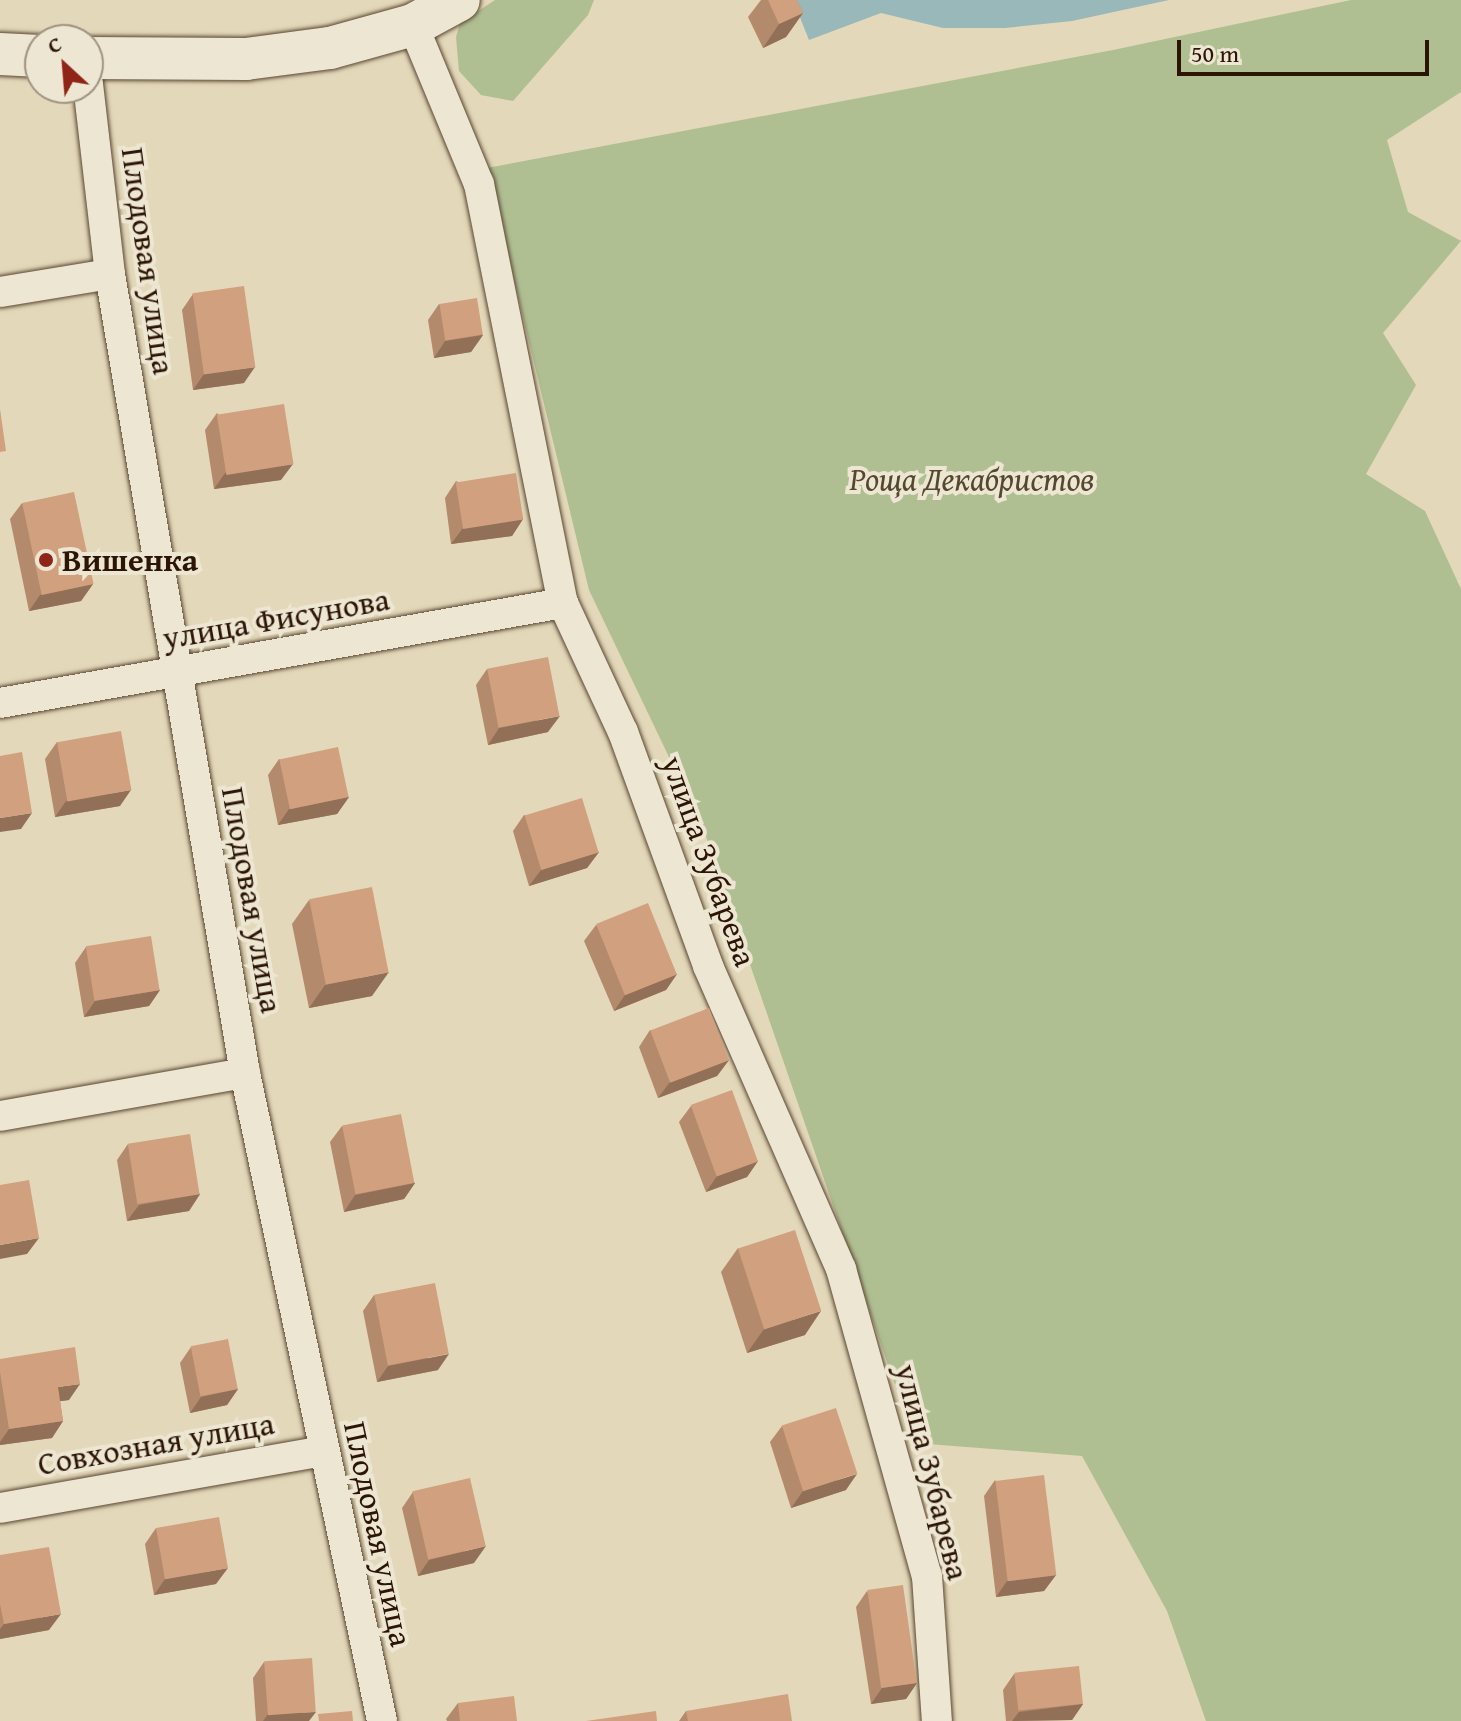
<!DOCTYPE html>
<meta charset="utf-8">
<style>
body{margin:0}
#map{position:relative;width:1461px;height:1721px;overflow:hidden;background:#e3d8b9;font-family:"Gentium Book Plus",serif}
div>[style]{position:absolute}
.green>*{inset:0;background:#b0bf92}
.water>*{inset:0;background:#99b8b9}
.roads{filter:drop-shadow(0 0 2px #5a4632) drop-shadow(0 0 2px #5a4632)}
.minor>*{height:30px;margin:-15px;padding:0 15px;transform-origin:15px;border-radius:15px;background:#ede6d2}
.secondary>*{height:42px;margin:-21px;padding:0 21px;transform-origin:21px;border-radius:21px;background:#ede6d2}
.wall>*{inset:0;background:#b48a6c}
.shaded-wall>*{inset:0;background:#927058}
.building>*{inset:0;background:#d1a07e;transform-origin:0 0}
.dots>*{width:22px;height:22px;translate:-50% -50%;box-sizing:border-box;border:4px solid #ede6d2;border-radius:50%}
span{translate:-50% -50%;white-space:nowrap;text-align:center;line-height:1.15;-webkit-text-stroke:8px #ede6d2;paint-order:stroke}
.street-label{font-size:32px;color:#2c1505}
.park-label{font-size:32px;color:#54482f;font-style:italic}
.poi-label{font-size:32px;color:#2c1505;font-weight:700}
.left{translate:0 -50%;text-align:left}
.north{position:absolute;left:24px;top:24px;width:80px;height:80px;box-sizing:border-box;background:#ede6d2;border:2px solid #a09280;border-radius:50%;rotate:334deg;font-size:22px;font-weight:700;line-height:32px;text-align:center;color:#2c1505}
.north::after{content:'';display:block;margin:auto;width:28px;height:36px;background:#8f2418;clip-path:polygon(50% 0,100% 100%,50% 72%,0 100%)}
.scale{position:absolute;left:1177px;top:40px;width:252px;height:36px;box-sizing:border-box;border:4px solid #2c1505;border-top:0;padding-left:10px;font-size:24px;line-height:28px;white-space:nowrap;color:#2c1505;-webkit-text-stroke:6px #ede6d2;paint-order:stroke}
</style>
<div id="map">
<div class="green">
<i style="clip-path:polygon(495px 0,594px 0,588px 15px,513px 101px,481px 95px,459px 71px,456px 37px,460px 23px)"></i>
<i style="clip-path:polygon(1351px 0,1461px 0,1461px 92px,1387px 140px,1408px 212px,1461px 241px,1383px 333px,1416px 385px,1366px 474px,1425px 511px,1461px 589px,1461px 1721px,1206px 1721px,1167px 1611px,1082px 1456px,915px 1443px,703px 828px,589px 590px,487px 168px,1113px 50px)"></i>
</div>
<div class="water">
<i style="clip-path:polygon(793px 0,1169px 0,1072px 21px,1005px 28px,943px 28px,881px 13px,809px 40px)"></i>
</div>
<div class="roads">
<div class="minor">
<i style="left:413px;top:25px;width:172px;rotate:67.5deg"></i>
<i style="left:479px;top:184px;width:427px;rotate:78.7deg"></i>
<i style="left:563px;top:603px;width:142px;rotate:65.1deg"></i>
<i style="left:623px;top:732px;width:249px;rotate:70deg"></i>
<i style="left:708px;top:966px;width:331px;rotate:66.3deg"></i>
<i style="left:841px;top:1269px;width:319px;rotate:74.4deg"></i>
<i style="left:927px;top:1576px;width:145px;rotate:86.1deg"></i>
<i style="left:88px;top:84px;width:191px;rotate:83.4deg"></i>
<i style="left:110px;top:274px;width:810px;rotate:80.41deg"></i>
<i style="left:245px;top:1073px;width:662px;rotate:78.06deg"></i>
<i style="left:0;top:292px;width:111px;rotate:-9.3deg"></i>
<i style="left:0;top:703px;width:572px;rotate:-10.07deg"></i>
<i style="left:0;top:1116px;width:249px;rotate:-10deg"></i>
<i style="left:0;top:1508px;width:328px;rotate:-10deg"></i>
</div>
<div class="secondary">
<i style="left:0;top:54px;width:40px;rotate:2.9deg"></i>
<i style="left:88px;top:58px;width:158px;rotate:0.4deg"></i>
<i style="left:246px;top:59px;width:85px;rotate:-7.5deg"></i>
<i style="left:330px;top:48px;width:86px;rotate:-15.5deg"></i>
<i style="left:413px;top:25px;width:52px;rotate:-28.5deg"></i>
</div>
</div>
<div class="wall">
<i style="clip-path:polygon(761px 0,797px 0,803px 13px,786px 37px,763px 48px,748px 17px)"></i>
<i style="clip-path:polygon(193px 294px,244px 383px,193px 390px,182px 310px)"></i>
<i style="clip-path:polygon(439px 304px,483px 335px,471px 352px,434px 358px,428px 320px)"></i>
<i style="clip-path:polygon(217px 413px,281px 480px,214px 489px,205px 430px)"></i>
<i style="clip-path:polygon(456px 481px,523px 519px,512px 536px,451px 544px,445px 498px)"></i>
<i style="clip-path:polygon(22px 503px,93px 584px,81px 601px,29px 611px,10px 519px)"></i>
<i style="clip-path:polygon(487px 669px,548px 732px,488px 745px,476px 685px)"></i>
<i style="clip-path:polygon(57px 742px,120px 806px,55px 817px,45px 759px)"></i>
<i style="clip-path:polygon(279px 759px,349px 797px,337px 814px,278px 825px,268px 775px)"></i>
<i style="clip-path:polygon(524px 815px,599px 852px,587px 868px,529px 886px,513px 831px)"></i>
<i style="clip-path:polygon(309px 900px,372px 996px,309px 1008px,292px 924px)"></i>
<i style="clip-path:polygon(596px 925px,677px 974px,666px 990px,614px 1011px,584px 941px)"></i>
<i style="clip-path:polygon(86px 947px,160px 990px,149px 1006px,84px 1017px,75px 963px)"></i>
<i style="clip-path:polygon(650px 1030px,729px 1060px,717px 1076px,658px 1098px,639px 1047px)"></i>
<i style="clip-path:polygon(691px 1106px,758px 1161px,747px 1177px,706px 1192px,679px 1122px)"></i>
<i style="clip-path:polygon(342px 1126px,415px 1183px,404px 1199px,344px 1212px,330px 1142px)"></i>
<i style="clip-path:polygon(128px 1144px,200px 1194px,189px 1211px,127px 1221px,117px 1160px)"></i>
<i style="clip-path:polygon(738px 1248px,805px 1335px,747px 1353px,721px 1272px)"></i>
<i style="clip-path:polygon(374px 1295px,438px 1370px,377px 1382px,363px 1311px)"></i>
<i style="clip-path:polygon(191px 1347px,238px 1389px,227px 1405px,190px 1413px,180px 1363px)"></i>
<i style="clip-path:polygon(0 1359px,69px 1400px,60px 1401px,63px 1421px,52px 1438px,0 1445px)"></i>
<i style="clip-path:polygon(782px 1426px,846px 1490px,791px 1508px,770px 1442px)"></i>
<i style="clip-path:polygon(995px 1480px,1056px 1575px,1044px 1591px,996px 1597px,984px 1496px)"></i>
<i style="clip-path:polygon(413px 1492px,474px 1563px,418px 1576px,402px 1508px)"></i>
<i style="clip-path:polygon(156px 1528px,216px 1584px,154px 1595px,145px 1544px)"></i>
<i style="clip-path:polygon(0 1555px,49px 1630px,0 1639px)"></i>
<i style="clip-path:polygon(867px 1591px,917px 1683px,906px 1699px,871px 1704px,856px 1607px)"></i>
<i style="clip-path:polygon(264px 1662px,309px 1721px,256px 1721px,253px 1678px)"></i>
<i style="clip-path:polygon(1014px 1674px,1083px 1704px,1072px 1720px,1006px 1721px,1003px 1690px)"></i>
<i style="clip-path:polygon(458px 1703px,517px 1721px,447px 1721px,446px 1719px)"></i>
<i style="clip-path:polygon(686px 1711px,792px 1721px,679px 1721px)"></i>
</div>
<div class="shaded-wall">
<i style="clip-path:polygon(803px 13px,786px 37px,763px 48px,779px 24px)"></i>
<i style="clip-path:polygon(483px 335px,471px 352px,434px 358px,445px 341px)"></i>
<i style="clip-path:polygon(255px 367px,244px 383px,193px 390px,204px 374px)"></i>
<i style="clip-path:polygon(293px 464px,281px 480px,214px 489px,225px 473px)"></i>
<i style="clip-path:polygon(523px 519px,512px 536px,451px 544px,463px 528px)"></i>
<i style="clip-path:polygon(93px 584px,81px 601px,29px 611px,40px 595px)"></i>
<i style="clip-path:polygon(560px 716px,548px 732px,488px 745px,499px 728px)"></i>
<i style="clip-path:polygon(131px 790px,120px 806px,55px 817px,66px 801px)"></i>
<i style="clip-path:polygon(349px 797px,337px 814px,278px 825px,289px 809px)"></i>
<i style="clip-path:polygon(32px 813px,21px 829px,0 832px,0 818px)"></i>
<i style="clip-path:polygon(599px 852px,587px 868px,529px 886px,541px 870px)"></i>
<i style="clip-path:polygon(389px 972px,372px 996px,309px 1008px,325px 985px)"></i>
<i style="clip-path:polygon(677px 974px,666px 990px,614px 1011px,625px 995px)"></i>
<i style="clip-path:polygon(160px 990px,149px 1006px,84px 1017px,95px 1001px)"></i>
<i style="clip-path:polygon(729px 1060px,717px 1076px,658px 1098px,670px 1082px)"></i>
<i style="clip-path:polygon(758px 1161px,747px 1177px,706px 1192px,717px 1176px)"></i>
<i style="clip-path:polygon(415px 1183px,404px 1199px,344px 1212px,355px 1195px)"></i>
<i style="clip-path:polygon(200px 1194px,189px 1211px,127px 1221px,139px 1205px)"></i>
<i style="clip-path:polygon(39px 1238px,27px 1254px,0 1259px,0 1245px)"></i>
<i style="clip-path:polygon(821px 1311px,805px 1335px,747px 1353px,764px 1329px)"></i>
<i style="clip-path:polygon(449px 1354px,438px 1370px,377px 1382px,388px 1366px)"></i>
<i style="clip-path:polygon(80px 1384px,69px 1400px,47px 1403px,58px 1387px)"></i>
<i style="clip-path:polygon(238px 1389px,227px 1405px,190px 1413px,201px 1397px)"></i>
<i style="clip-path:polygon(63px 1421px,52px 1438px,0 1445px,0 1442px,9px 1429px)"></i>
<i style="clip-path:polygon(857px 1474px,846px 1490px,791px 1508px,803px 1491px)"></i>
<i style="clip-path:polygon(486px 1546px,474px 1563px,418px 1576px,429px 1560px)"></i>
<i style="clip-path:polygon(228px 1568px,216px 1584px,154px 1595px,165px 1579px)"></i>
<i style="clip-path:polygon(1056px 1575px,1044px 1591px,996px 1597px,1007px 1581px)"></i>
<i style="clip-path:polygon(61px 1614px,49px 1630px,0 1639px,0 1629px,4px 1624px)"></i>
<i style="clip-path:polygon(917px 1683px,906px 1699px,871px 1704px,882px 1688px)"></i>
<i style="clip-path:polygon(1083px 1704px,1072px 1720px,1012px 1721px,1019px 1712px)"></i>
<i style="clip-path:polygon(316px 1712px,309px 1721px,263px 1721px,268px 1714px)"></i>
</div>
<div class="building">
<i style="clip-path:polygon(768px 0,797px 0,803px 13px,779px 24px)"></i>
<i style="left:244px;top:286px;width:82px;height:52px;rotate:82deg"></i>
<i style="left:477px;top:298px;width:37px;height:38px;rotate:81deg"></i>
<i style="left:284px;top:404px;width:61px;height:68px;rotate:81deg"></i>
<i style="clip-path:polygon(0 409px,6px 451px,0 452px)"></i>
<i style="left:516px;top:473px;width:47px;height:61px;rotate:81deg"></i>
<i style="left:74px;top:492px;width:94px;height:53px;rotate:78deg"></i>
<i style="left:548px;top:657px;width:60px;height:62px;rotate:79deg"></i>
<i style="left:121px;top:731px;width:60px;height:65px;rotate:80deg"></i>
<i style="left:338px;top:747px;width:51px;height:60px;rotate:78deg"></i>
<i style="clip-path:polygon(22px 752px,32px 813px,0 818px,0 756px)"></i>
<i style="left:582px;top:798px;width:57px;height:60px;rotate:73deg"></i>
<i style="left:372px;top:887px;width:87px;height:64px;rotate:79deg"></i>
<i style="left:648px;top:903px;width:77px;height:56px;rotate:68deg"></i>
<i style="left:151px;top:936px;width:55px;height:66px;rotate:81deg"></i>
<i style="left:709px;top:1008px;width:56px;height:63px;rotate:69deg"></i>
<i style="left:732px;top:1090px;width:76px;height:44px;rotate:70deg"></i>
<i style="left:401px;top:1114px;width:70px;height:60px;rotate:79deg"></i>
<i style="left:190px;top:1134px;width:61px;height:63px;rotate:81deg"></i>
<i style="clip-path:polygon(29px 1180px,39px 1238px,0 1245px,0 1185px)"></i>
<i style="left:795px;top:1230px;width:85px;height:60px;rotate:72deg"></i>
<i style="left:435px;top:1283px;width:72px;height:62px;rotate:79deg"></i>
<i style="left:228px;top:1339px;width:51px;height:38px;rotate:79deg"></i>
<i style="clip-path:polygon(75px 1347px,80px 1384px,58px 1387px,63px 1421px,9px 1429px,0 1372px,0 1359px)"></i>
<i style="left:836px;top:1408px;width:69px;height:57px;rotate:72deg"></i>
<i style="left:1044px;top:1475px;width:101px;height:49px;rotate:83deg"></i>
<i style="left:470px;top:1478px;width:70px;height:59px;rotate:77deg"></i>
<i style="left:219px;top:1517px;width:52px;height:64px;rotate:80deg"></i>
<i style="clip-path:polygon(49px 1547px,61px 1614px,4px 1624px,0 1604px,0 1555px)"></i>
<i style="left:903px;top:1585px;width:99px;height:36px;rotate:82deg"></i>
<i style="left:312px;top:1658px;width:54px;height:48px;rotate:86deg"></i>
<i style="left:1079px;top:1666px;width:38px;height:65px;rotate:84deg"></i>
<i style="clip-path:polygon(788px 1694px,792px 1721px,688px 1721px,686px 1711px)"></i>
<i style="clip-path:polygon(514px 1696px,517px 1721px,460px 1721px,458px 1703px)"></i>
<i style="clip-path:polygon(352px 1711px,353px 1721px,319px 1721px,318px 1714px)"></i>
<i style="clip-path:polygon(656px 1711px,657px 1721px,586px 1721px)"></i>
</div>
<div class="dots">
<i style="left:46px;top:560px;background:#8f2418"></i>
</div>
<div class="street-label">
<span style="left:148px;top:261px;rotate:82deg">Плодовая улица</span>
<span style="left:276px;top:619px;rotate:-10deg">улица Фисунова</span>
<span style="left:709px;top:861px;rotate:70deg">улица Зубарева</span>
<span style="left:252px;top:900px;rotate:80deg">Плодовая улица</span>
<span style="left:156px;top:1444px;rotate:-10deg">Совхозная улица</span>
<span style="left:932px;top:1472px;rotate:76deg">улица Зубарева</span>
<span style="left:378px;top:1534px;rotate:78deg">Плодовая улица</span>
</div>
<div class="park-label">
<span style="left:972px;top:479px">Роща Декабристов</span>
</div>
<div class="poi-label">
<span class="left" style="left:62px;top:560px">Вишенка</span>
</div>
<div class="north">С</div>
<div class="scale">50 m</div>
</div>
